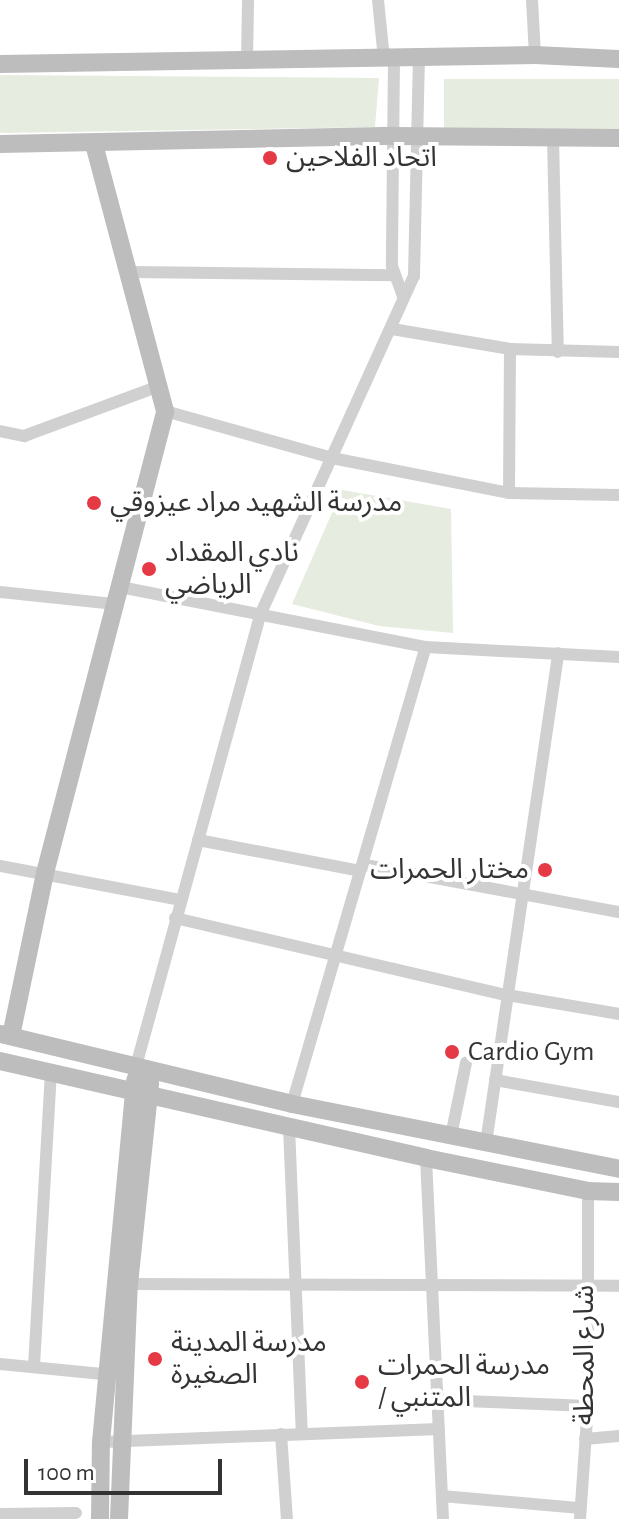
<!DOCTYPE html>
<meta charset="utf-8">
<style>
body{margin:0}
#map{position:relative;width:619px;height:1519px;overflow:hidden;background:#fff;font-family:"Alegreya Sans","Noto Sans Arabic",sans-serif}
div>[style]{position:absolute}
.green>*{inset:0;background:#e6ecdf;transform-origin:0 0}
.street>*{height:12px;margin:-6px;padding:0 6px;transform-origin:6px;border-radius:6px;background:#d0d0d0}
.secondary>*{height:18px;margin:-9px;padding:0 9px;transform-origin:9px;border-radius:9px;background:#bdbdbd}
.dots>*{width:22px;height:22px;translate:-50% -50%;box-sizing:border-box;border:4px solid #fff;border-radius:50%}
span{translate:-50% -50%;white-space:nowrap;text-align:center;line-height:1.15;-webkit-text-stroke:8px #fff;paint-order:stroke}
.poi-label{font-size:28px;color:#333}
.left{translate:0 -50%;text-align:left}
.right{translate:-100% -50%;text-align:right}
.street-label{font-size:28px;color:#333}
.scale{position:absolute;left:24px;top:1459px;width:198px;height:36px;box-sizing:border-box;border:4px solid #333;border-top:0;padding-left:10px;font-size:24px;line-height:28px;white-space:nowrap;color:#333;-webkit-text-stroke:6px #fff;paint-order:stroke}
</style>
<div id="map">
<div class="green">
<i style="clip-path:polygon(0 75px,379px 78px,375px 127px,0 133px)"></i>
<i style="left:444px;top:79px;width:175px;height:52px"></i>
<i style="clip-path:polygon(342px 490px,451px 509px,453px 633px,379px 626px,292px 604px)"></i>
</div>
<div class="street">
<i style="left:378px;top:0;width:59px;rotate:84.2deg"></i>
<i style="left:532px;top:0;width:55px;rotate:86.9deg"></i>
<i style="left:394px;top:59px;width:207px;rotate:90.6deg"></i>
<i style="left:392px;top:266px;width:33px;rotate:70deg"></i>
<i style="left:247px;top:60px;width:60px;rotate:-89deg"></i>
<i style="left:553px;top:138px;width:214px;rotate:88.7deg"></i>
<i style="left:132px;top:272px;width:262px;rotate:0.7deg"></i>
<i style="left:392px;top:329px;width:120px;rotate:9.6deg"></i>
<i style="left:510px;top:349px;width:109px;rotate:1.6deg"></i>
<i style="left:165px;top:411px;width:173px;rotate:15.7deg"></i>
<i style="left:332px;top:458px;width:180px;rotate:11.2deg"></i>
<i style="left:509px;top:493px;width:110px;rotate:1deg"></i>
<i style="left:0;top:431px;width:25px;rotate:12deg"></i>
<i style="left:24px;top:436px;width:144px;rotate:-20.3deg"></i>
<i style="left:509px;top:493px;width:144px;rotate:-89.6deg"></i>
<i style="left:120px;top:587px;width:312px;rotate:11.1deg"></i>
<i style="left:426px;top:647px;width:193px;rotate:3deg"></i>
<i style="left:0;top:592px;width:116px;rotate:6deg"></i>
<i style="left:198px;top:840px;width:165px;rotate:10.8deg"></i>
<i style="left:365px;top:865px;width:258px;rotate:10.5deg"></i>
<i style="left:0;top:866px;width:183px;rotate:10.7deg"></i>
<i style="left:175px;top:918px;width:341px;rotate:13.1deg"></i>
<i style="left:507px;top:995px;width:114px;rotate:9.6deg"></i>
<i style="left:136px;top:1066px;width:470px;rotate:-74.6deg"></i>
<i style="left:261px;top:613px;width:370px;rotate:-65.6deg"></i>
<i style="left:414px;top:276px;width:218px;rotate:-88.7deg"></i>
<i style="left:495px;top:1080px;width:126px;rotate:10.1deg"></i>
<i style="left:292px;top:1104px;width:476px;rotate:-73.7deg"></i>
<i style="left:289px;top:1127px;width:305px;rotate:87.6deg"></i>
<i style="left:451px;top:1136px;width:75px;rotate:-78.4deg"></i>
<i style="left:486px;top:1143px;width:495px;rotate:-81.6deg"></i>
<i style="left:426px;top:1158px;width:361px;rotate:87.3deg"></i>
<i style="left:129px;top:1284px;width:490px;rotate:0.2deg"></i>
<i style="left:0;top:1364px;width:113px;rotate:5.6deg"></i>
<i style="left:34px;top:1366px;width:294px;rotate:-86.7deg"></i>
<i style="left:439px;top:1400px;width:149px;rotate:2.3deg"></i>
<i style="left:281px;top:1434px;width:85px;rotate:86deg"></i>
<i style="left:585px;top:1439px;width:34px;rotate:-5deg"></i>
<i style="left:101px;top:1442px;width:338px;rotate:-2.2deg"></i>
<i style="left:442px;top:1496px;width:139px;rotate:5deg"></i>
<i style="left:0;top:1514px;width:76px;rotate:-0.8deg"></i>
<i style="left:580px;top:1519px;width:113px;rotate:-86deg"></i>
<i style="left:588px;top:1406px;width:215px;rotate:-90deg"></i>
</div>
<div class="secondary">
<i style="left:0;top:64px;width:535px;rotate:-0.96deg"></i>
<i style="left:535px;top:55px;width:84px;rotate:2.7deg"></i>
<i style="left:0;top:144px;width:394px;rotate:-1.2deg"></i>
<i style="left:394px;top:136px;width:225px;rotate:0.5deg"></i>
<i style="left:1px;top:1034px;width:299px;rotate:13.5deg"></i>
<i style="left:292px;top:1104px;width:333px;rotate:11.2deg"></i>
<i style="left:11px;top:1036px;width:167px;rotate:-78.2deg"></i>
<i style="left:45px;top:873px;width:477px;rotate:-75.4deg"></i>
<i style="left:165px;top:411px;width:275px;rotate:-104.9deg"></i>
<i style="left:0;top:1061px;width:437px;rotate:12.8deg"></i>
<i style="left:426px;top:1158px;width:165px;rotate:11.5deg"></i>
<i style="left:588px;top:1191px;width:31px;rotate:2deg"></i>
<i style="left:100px;top:1519px;width:77px;rotate:-89.3deg"></i>
<i style="left:101px;top:1442px;width:364px;rotate:-84.6deg"></i>
<i style="left:119px;top:1519px;width:235px;rotate:-87.6deg"></i>
<i style="left:129px;top:1284px;width:202px;rotate:-84deg"></i>
</div>
<div class="dots">
<i style="left:270px;top:158px;background:#e63946"></i>
<i style="left:94px;top:503px;background:#e63946"></i>
<i style="left:149px;top:569px;background:#e63946"></i>
<i style="left:545px;top:870px;background:#e63946"></i>
<i style="left:452px;top:1052px;background:#e63946"></i>
<i style="left:155px;top:1359px;background:#e63946"></i>
<i style="left:362px;top:1382px;background:#e63946"></i>
</div>
<div class="poi-label">
<span class="left" style="left:286px;top:158px">اتحاد الفلاحين</span>
<span class="left" style="left:110px;top:503px">مدرسة الشهيد مراد عيزوقي</span>
<span class="left" style="left:165px;top:569px">نادي المقداد<br>الرياضي</span>
<span class="right" style="left:529px;top:870px">مختار الحمرات</span>
<span class="left" style="left:468px;top:1052px">Cardio Gym</span>
<span class="left" style="left:171px;top:1359px">مدرسة المدينة<br>الصغيرة</span>
<span class="left" style="left:378px;top:1382px">مدرسة الحمرات<br>/ المتنبي</span>
</div>
<div class="street-label">
<span style="left:585px;top:1355px;rotate:-90deg">شارع المحطة</span>
</div>
<div class="scale">100 m</div>
</div>
